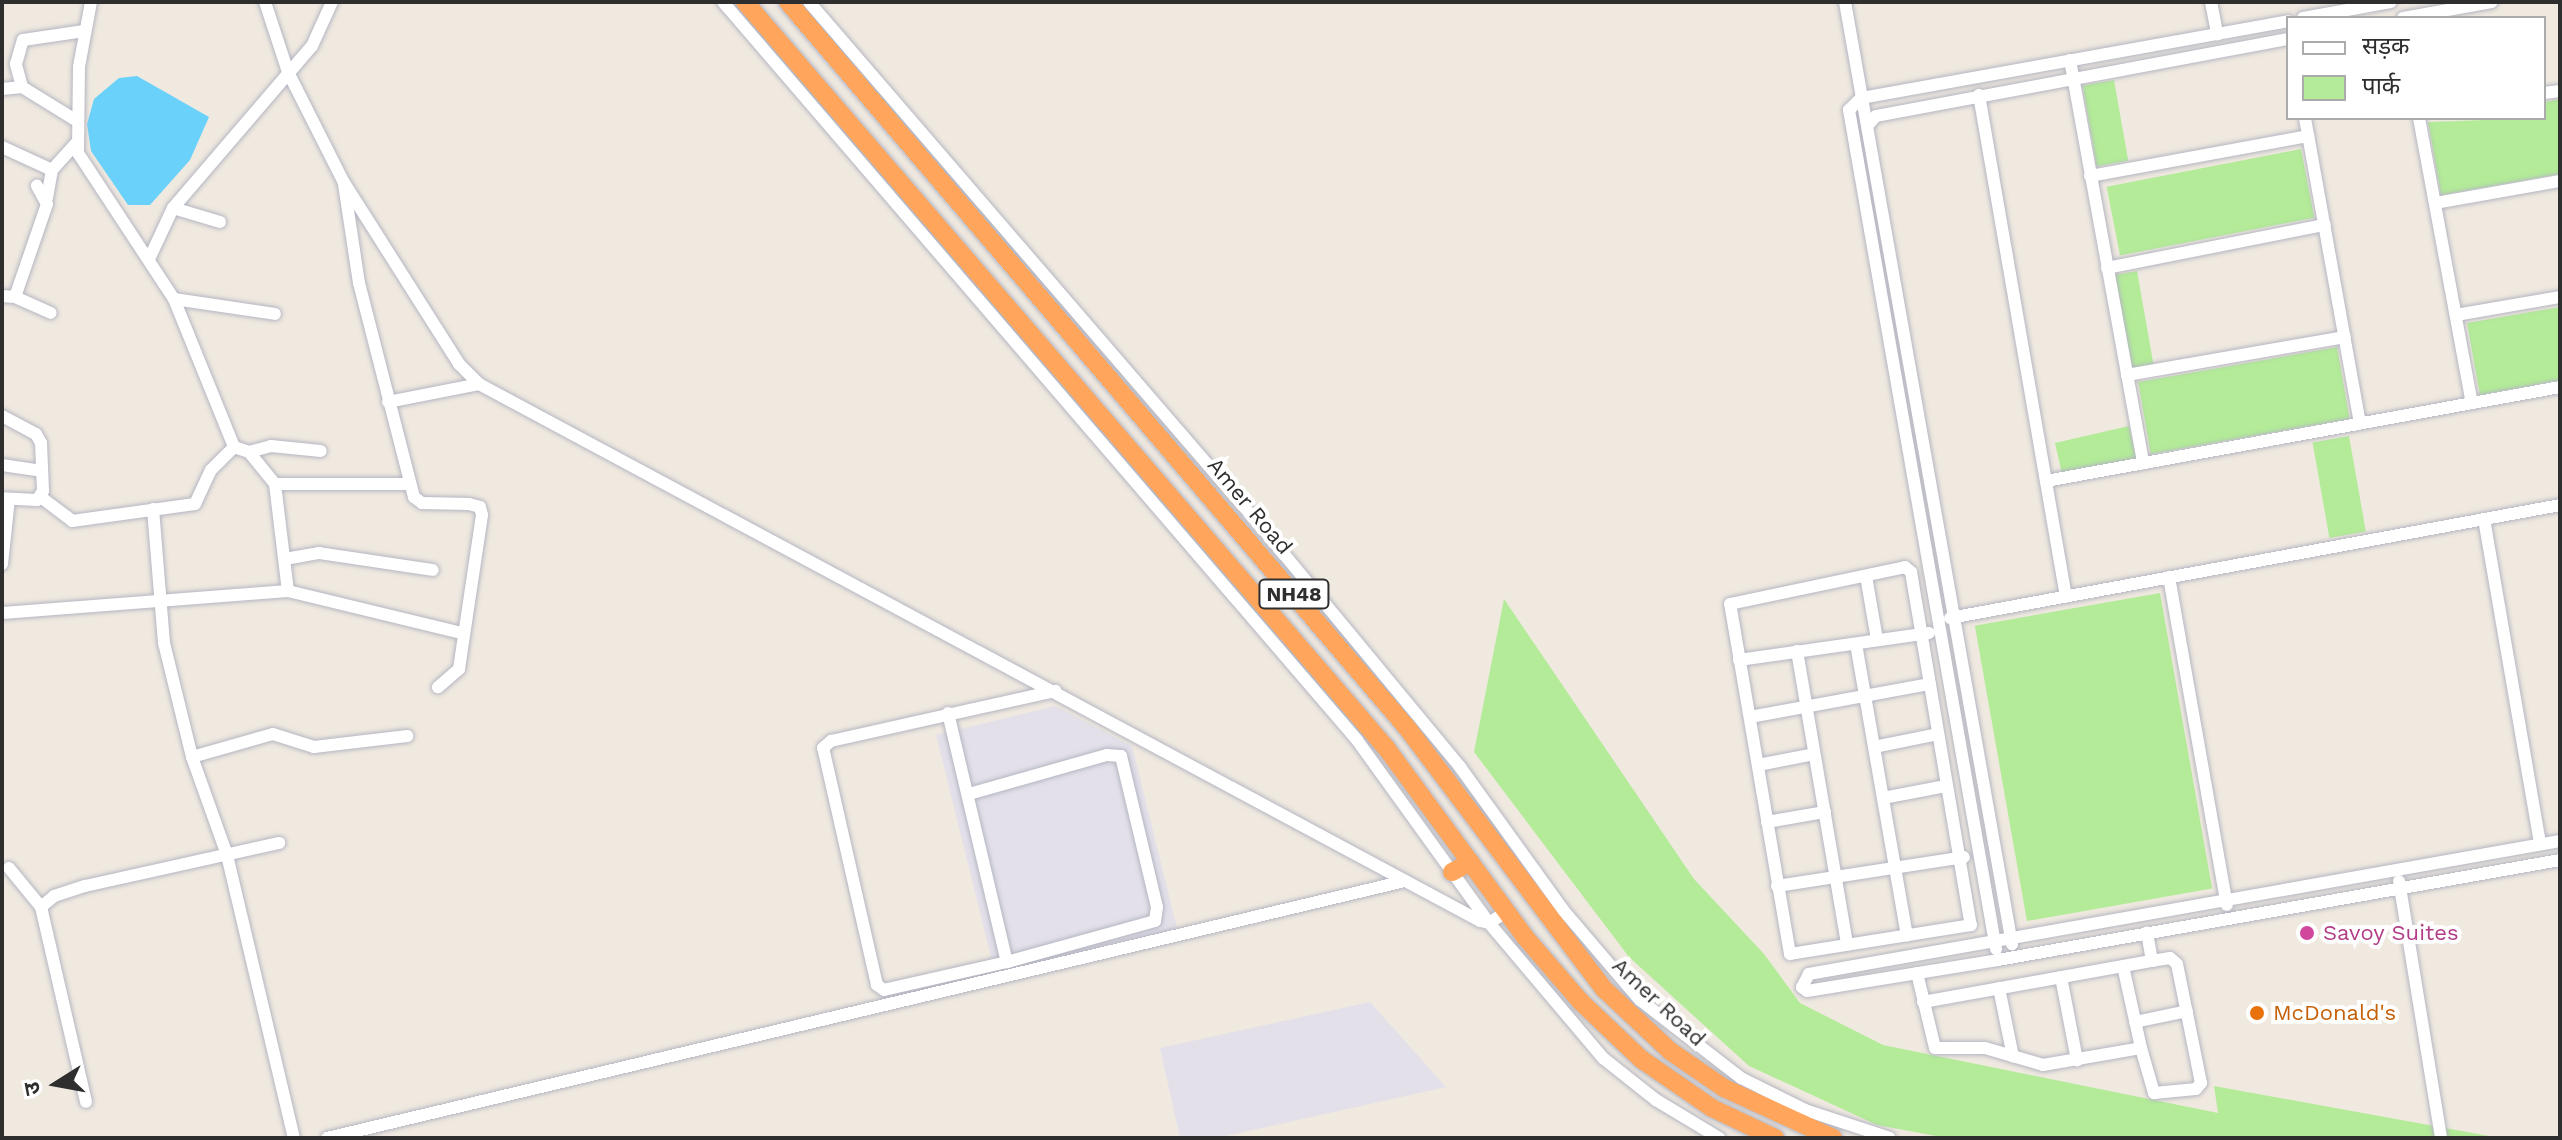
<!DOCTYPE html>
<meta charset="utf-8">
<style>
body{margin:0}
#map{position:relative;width:2562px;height:1140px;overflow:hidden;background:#f0e9e0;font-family:"Work Sans","Noto Sans Devanagari",sans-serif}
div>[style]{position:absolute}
.industrial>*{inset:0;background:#e3e0e9}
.green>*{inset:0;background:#b3eb98;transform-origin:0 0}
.water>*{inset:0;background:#6ad1fa}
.roads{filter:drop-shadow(0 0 2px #b4b6c2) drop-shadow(0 0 2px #b4b6c2)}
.minor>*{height:12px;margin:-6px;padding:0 6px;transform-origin:6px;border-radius:6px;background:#fff}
.highway>*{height:18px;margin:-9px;padding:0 9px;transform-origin:9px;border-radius:9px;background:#ffa65c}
.dots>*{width:22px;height:22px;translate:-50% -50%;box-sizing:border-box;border:4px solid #fff;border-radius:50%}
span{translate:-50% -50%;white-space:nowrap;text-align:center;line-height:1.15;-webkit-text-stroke:8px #fff;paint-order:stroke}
.shield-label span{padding:2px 6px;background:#fff;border:2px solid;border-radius:6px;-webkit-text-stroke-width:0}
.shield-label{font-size:20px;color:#2e2e2e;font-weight:700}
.street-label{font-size:22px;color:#2e2e2e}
.hotel-label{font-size:22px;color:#b23c85}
.left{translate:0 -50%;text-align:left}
.food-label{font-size:22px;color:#c56008}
.frame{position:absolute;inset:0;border:4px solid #2e2e2e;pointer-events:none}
.legend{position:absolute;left:2286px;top:16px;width:260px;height:104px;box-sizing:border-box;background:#fff;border:2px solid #ababab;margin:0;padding:10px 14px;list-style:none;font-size:24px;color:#2e2e2e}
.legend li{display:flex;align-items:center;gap:16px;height:40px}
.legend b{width:40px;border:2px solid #ababab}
.north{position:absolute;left:16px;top:1044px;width:80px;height:80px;-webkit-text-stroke:6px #fff;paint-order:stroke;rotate:259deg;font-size:22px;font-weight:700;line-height:32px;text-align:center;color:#2e2e2e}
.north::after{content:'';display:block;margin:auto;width:28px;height:36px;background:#2e2e2e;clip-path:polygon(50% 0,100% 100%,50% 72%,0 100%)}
</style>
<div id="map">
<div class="industrial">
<i style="clip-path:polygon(1055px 706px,1132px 746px,1178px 932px,996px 977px,936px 735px)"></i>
<i style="clip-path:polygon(1370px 1002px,1446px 1087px,1217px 1138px,1180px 1138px,1160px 1048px)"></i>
</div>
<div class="green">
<i style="left:2114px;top:80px;width:82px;height:32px;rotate:80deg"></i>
<i style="clip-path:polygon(2560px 99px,2560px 174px,2441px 195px,2428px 122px,2544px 118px,2544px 102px)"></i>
<i style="left:2301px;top:149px;width:70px;height:198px;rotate:79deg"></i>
<i style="left:2137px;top:271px;width:96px;height:25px;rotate:80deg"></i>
<i style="clip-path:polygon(2560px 307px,2560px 380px,2480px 395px,2467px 323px)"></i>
<i style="left:2337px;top:347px;width:73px;height:202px;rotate:80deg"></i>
<i style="left:2129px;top:426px;width:37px;height:76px;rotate:77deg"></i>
<i style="left:2349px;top:436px;width:97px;height:37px;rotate:80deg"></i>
<i style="left:2160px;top:593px;width:300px;height:188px;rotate:80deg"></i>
<i style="clip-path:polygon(1504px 599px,1694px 879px,1764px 954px,1800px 1003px,1883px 1045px,2218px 1113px,2214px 1086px,2500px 1138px,1947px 1138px,1877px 1125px,1749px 1066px,1629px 957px,1474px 752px)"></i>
</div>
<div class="water">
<i style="clip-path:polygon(137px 76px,209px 117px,190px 160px,150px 205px,128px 205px,91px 151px,87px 124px,94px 99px,119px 78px)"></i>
</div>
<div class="roads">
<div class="minor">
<i style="left:91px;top:2px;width:66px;rotate:100.5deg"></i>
<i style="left:79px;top:67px;width:86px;rotate:90.7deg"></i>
<i style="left:78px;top:153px;width:175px;rotate:56.7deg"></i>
<i style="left:174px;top:299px;width:160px;rotate:67.9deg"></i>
<i style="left:234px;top:447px;width:16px;rotate:18deg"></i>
<i style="left:249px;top:452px;width:41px;rotate:50.9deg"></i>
<i style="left:275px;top:484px;width:108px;rotate:83.1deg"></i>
<i style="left:288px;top:591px;width:178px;rotate:13.6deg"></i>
<i style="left:265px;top:2px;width:74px;rotate:71.8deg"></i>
<i style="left:288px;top:72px;width:122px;rotate:63.2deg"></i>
<i style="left:343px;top:181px;width:217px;rotate:57.6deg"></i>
<i style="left:459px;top:364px;width:28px;rotate:45deg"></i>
<i style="left:479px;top:384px;width:1136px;rotate:28.21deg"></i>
<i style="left:1480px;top:921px;width:9px;rotate:13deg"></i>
<i style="left:1489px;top:923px;width:20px;rotate:-33deg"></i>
<i style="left:723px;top:2px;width:973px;rotate:49.33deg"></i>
<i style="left:1357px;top:740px;width:226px;rotate:54.2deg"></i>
<i style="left:1489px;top:923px;width:177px;rotate:49.8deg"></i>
<i style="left:1603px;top:1058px;width:68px;rotate:38.4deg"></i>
<i style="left:1656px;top:1100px;width:74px;rotate:31.1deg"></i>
<i style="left:809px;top:2px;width:697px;rotate:49.25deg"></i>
<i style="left:1264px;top:530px;width:308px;rotate:50.4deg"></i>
<i style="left:1460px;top:767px;width:176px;rotate:54.2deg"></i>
<i style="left:1563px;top:910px;width:118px;rotate:49.5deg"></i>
<i style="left:1640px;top:1000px;width:128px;rotate:37.7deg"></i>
<i style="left:1741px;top:1078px;width:72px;rotate:26.6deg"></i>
<i style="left:1805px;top:1110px;width:89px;rotate:18.2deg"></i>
<i style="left:1845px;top:2px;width:957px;rotate:79.95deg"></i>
<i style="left:2211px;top:2px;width:33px;rotate:79deg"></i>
<i style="left:2303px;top:18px;width:89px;rotate:-10.3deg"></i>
<i style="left:2403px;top:18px;width:90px;rotate:-10.2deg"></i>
<i style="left:2070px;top:60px;width:410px;rotate:79.7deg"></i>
<i style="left:22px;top:87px;width:24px;rotate:-105deg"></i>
<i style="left:16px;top:64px;width:25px;rotate:-74deg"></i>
<i style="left:23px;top:40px;width:62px;rotate:-8.4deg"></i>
<i style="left:2px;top:89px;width:20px;rotate:-6deg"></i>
<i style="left:22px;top:87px;width:65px;rotate:31.7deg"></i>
<i style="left:2544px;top:93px;width:16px;rotate:-7deg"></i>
<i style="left:1979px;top:95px;width:509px;rotate:80.17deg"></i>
<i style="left:2305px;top:118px;width:310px;rotate:79.8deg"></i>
<i style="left:2419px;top:118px;width:290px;rotate:79.5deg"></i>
<i style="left:1867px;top:126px;width:13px;rotate:-48deg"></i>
<i style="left:1876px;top:116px;width:419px;rotate:-10.6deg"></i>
<i style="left:2px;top:147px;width:55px;rotate:24.7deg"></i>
<i style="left:2090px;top:176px;width:222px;rotate:-10.4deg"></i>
<i style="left:344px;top:184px;width:100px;rotate:81.4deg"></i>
<i style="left:359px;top:283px;width:221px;rotate:75.6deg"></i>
<i style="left:414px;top:497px;width:10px;rotate:37deg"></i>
<i style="left:422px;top:503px;width:47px;rotate:1.2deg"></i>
<i style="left:469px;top:504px;width:11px;rotate:15deg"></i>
<i style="left:480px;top:507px;width:8px;rotate:76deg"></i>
<i style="left:482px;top:515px;width:156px;rotate:98.5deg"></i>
<i style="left:459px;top:669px;width:28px;rotate:139deg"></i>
<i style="left:47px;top:198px;width:28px;rotate:-80deg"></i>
<i style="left:52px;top:170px;width:38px;rotate:-48deg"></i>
<i style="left:2435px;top:203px;width:127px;rotate:-10deg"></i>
<i style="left:173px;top:208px;width:49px;rotate:16.6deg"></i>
<i style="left:150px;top:257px;width:54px;rotate:-64.9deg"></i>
<i style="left:173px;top:208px;width:213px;rotate:-49.4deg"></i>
<i style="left:312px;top:46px;width:48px;rotate:-65.6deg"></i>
<i style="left:2107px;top:268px;width:222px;rotate:-11.2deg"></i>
<i style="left:2px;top:296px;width:13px;rotate:4deg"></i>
<i style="left:15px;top:297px;width:98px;rotate:-71deg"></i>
<i style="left:47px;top:204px;width:21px;rotate:-119deg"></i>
<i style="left:15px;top:297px;width:39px;rotate:24deg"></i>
<i style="left:174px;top:299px;width:102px;rotate:8.4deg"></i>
<i style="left:2456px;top:315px;width:106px;rotate:-9.8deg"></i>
<i style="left:2127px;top:375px;width:221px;rotate:-9.9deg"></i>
<i style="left:388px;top:402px;width:93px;rotate:-11.2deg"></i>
<i style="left:2px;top:416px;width:38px;rotate:28deg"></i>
<i style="left:36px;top:434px;width:10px;rotate:61deg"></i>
<i style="left:41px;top:443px;width:48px;rotate:87.6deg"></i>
<i style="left:43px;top:491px;width:11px;rotate:124deg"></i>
<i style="left:37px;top:500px;width:35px;rotate:-177deg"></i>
<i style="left:249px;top:452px;width:23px;rotate:-15deg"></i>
<i style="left:271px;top:446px;width:50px;rotate:5.7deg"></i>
<i style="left:2px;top:465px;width:40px;rotate:8.5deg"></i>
<i style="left:2046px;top:481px;width:523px;rotate:-10.36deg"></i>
<i style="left:275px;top:484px;width:133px"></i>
<i style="left:42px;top:498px;width:38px;rotate:37deg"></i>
<i style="left:72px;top:521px;width:124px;rotate:-7.9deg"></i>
<i style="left:195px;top:504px;width:38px;rotate:-65deg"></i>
<i style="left:211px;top:470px;width:33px;rotate:-45deg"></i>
<i style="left:153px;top:509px;width:134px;rotate:85.3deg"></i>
<i style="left:164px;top:643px;width:117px;rotate:76.2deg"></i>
<i style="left:192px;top:757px;width:104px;rotate:70.3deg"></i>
<i style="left:227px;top:855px;width:291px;rotate:76.7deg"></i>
<i style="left:2484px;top:519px;width:330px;rotate:80.2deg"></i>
<i style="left:285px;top:559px;width:35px;rotate:-10deg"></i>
<i style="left:319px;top:553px;width:115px;rotate:8.5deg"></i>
<i style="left:2px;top:564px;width:65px;rotate:-83.9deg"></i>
<i style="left:1905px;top:567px;width:8px;rotate:40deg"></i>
<i style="left:1911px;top:572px;width:358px;rotate:80.4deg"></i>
<i style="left:1971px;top:925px;width:183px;rotate:170.9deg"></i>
<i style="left:1790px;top:954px;width:355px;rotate:-99.7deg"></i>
<i style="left:1730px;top:604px;width:179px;rotate:-11.9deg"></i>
<i style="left:1866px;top:576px;width:65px;rotate:80.2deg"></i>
<i style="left:2169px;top:577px;width:333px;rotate:80deg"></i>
<i style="left:2px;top:613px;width:287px;rotate:-4.4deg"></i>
<i style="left:1950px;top:618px;width:620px;rotate:-10.49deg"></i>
<i style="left:1856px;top:644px;width:296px;rotate:80.1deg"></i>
<i style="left:1797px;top:651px;width:298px;rotate:80.3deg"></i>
<i style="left:1739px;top:660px;width:192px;rotate:-8.1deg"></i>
<i style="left:948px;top:713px;width:256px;rotate:76.7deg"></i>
<i style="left:1750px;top:717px;width:183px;rotate:-10.4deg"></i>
<i style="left:1874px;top:747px;width:65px;rotate:-11.5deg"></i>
<i style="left:192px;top:757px;width:84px;rotate:-15.9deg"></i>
<i style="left:273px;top:734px;width:43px;rotate:17.6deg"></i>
<i style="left:314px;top:747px;width:94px;rotate:-6.7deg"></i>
<i style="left:1758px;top:765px;width:57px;rotate:-11.1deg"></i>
<i style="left:969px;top:794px;width:143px;rotate:-15.8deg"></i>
<i style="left:1107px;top:755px;width:14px;rotate:4deg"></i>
<i style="left:1121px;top:756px;width:155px;rotate:76.6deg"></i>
<i style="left:1157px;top:907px;width:14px;rotate:98deg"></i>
<i style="left:1155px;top:921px;width:154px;rotate:164.5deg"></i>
<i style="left:1007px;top:962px;width:126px;rotate:167.2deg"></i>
<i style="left:884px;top:990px;width:9px;rotate:-144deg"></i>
<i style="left:877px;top:985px;width:243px;rotate:-102.8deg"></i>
<i style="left:823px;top:748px;width:11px;rotate:-41deg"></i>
<i style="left:831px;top:741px;width:230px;rotate:-12.6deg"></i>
<i style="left:1883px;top:798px;width:64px;rotate:-10.8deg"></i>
<i style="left:1767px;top:822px;width:59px;rotate:-9.8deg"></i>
<i style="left:2560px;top:841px;width:763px;rotate:169.96deg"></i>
<i style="left:1809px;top:974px;width:15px;rotate:118deg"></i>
<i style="left:1802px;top:987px;width:6px;rotate:39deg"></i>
<i style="left:1807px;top:991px;width:193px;rotate:-9.2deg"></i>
<i style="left:1998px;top:960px;width:571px;rotate:-10.09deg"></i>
<i style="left:9px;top:868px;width:50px;rotate:50.6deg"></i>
<i style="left:41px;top:907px;width:17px;rotate:-40deg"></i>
<i style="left:54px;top:896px;width:33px;rotate:-18deg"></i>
<i style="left:85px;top:886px;width:199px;rotate:-12.5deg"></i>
<i style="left:2399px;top:881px;width:260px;rotate:80.7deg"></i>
<i style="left:1777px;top:886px;width:189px;rotate:-8.8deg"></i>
<i style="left:41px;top:907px;width:200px;rotate:77deg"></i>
<i style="left:1996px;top:949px;width:852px;rotate:-99.94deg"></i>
<i style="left:1849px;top:110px;width:17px;rotate:-45deg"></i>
<i style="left:1861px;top:98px;width:434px;rotate:-10.2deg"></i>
<i style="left:2123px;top:966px;width:84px;rotate:77.6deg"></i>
<i style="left:1917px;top:973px;width:77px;rotate:76.5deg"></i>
<i style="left:1935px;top:1048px;width:50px"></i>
<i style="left:1985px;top:1048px;width:60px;rotate:16.3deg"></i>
<i style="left:2043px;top:1065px;width:99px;rotate:-9.8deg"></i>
<i style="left:2141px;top:1048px;width:47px;rotate:73.9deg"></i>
<i style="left:2154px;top:1093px;width:42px;rotate:-5.4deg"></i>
<i style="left:2196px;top:1089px;width:8px;rotate:-50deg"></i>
<i style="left:2201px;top:1083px;width:121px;rotate:-101.4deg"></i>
<i style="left:2177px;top:964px;width:9px;rotate:-139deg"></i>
<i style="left:2170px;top:958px;width:18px;rotate:171deg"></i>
<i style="left:2152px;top:961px;width:29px;rotate:-100deg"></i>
<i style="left:2061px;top:977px;width:85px;rotate:79.1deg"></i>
<i style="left:1999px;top:988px;width:70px;rotate:78.5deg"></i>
<i style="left:1923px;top:1002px;width:233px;rotate:-10.2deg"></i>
<i style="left:2135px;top:1022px;width:53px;rotate:-11.9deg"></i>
<i style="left:327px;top:1138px;width:1108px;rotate:-13.41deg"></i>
</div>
<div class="highway">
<i style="left:745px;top:2px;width:985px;rotate:49.32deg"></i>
<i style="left:1387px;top:749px;width:233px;rotate:53.7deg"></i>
<i style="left:1525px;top:937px;width:86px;rotate:49.3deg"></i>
<i style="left:1581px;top:1002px;width:83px;rotate:43.5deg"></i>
<i style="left:1641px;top:1059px;width:86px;rotate:34.6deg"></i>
<i style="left:1712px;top:1108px;width:70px;rotate:25.5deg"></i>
<i style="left:788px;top:2px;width:955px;rotate:49.54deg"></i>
<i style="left:1408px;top:729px;width:326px;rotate:53deg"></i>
<i style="left:1604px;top:989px;width:91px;rotate:43.2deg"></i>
<i style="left:1670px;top:1051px;width:65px;rotate:34.4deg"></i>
<i style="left:1724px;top:1088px;width:120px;rotate:24.6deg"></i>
<i style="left:1452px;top:872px;width:21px;rotate:-28deg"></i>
</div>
</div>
<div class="dots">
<i style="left:2307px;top:933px;background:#d1479c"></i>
<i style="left:2257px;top:1013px;background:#e8710a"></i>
</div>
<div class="shield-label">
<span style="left:1294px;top:594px">NH48</span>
</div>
<div class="street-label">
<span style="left:1250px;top:506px;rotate:50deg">Amer Road</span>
<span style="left:1659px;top:1002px;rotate:43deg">Amer Road</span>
</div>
<div class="hotel-label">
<span class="left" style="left:2323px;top:933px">Savoy Suites</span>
</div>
<div class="food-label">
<span class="left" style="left:2273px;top:1013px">McDonald's</span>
</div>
<div class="frame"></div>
<ul class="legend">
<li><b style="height:10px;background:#fff"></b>सड़क</li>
<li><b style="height:22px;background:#b3eb98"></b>पार्क</li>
</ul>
<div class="north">उ</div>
</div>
